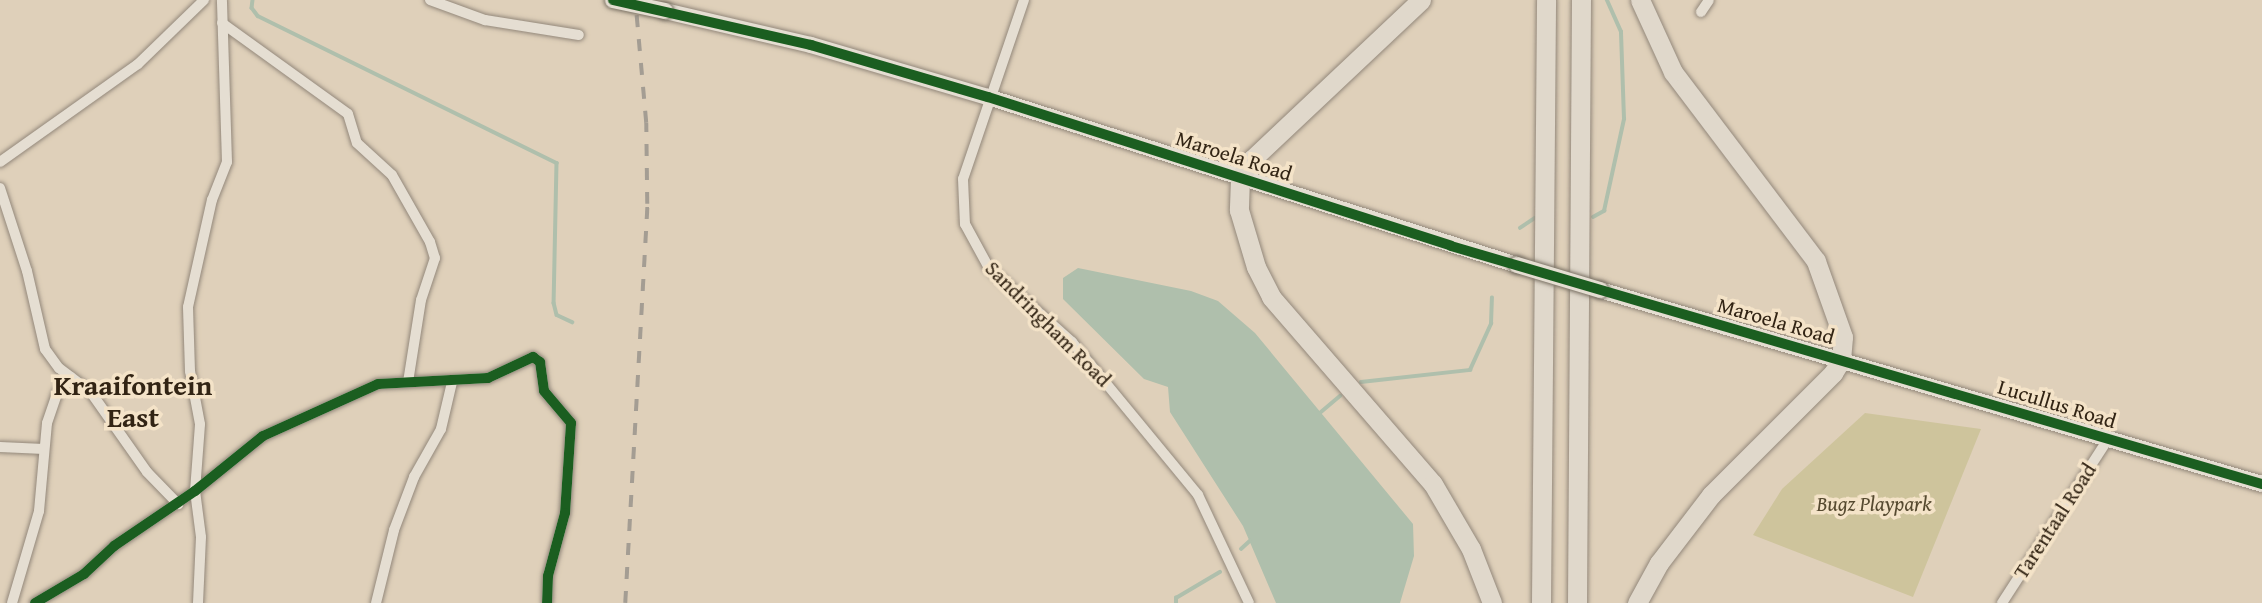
<!DOCTYPE html>
<style>
body{margin:0}
#map{position:relative;width:2262px;height:603px;overflow:hidden;background:#dfd0ba;font-family:"Gentium Book Plus",serif}
div>[style]{position:absolute}
.green>*{inset:0;background:#cec49c}
.water>*{inset:0;background:#afbfac}
.stream>*{height:3.5px;margin:-1.75px;padding:0 1.75px;transform-origin:1.75px;border-radius:1.75px;background:#afbfac}
.roads{filter:drop-shadow(0 0 2px #93887b) drop-shadow(0 0 2px #93887b)}
.street>*{height:10px;margin:-5px;padding:0 5px;transform-origin:5px;border-radius:5px;background:#e5ded2}
.secondary>*{height:16px;margin:-8px;padding:0 8px;transform-origin:8px;border-radius:8px;background:#e5ded2}
.highway>*{height:19px;margin:-9.5px;padding:0 9.5px;transform-origin:9.5px;border-radius:9.5px;background:#e0d8cb}
.rail>*{height:3.5px;margin-top:-1.75px;transform-origin:0;background:repeating-linear-gradient(90deg,#a49d93 0 12px,transparent 0 24px)}
.bridges{filter:drop-shadow(0 0 2px #7a7164) drop-shadow(0 0 2px #7a7164)}
.secondary-bridge>*{height:16px;margin:-8px;padding:0 8px;transform-origin:8px;border-radius:8px;background:#e5ded2}
.cycleway>*{height:10px;margin:-5px;padding:0 5px;transform-origin:5px;border-radius:5px;background:#1b5e20}
span{translate:-50% -50%;white-space:nowrap;text-align:center;line-height:1.15;-webkit-text-stroke:7px #f4e3c8;paint-order:stroke}
.street-label{font-size:21px;color:#322414}
.park-label{font-size:21px;color:#564a30;font-style:italic}
.district-label{font-size:28px;color:#322414;font-weight:700}
</style>
<div id="map">
<div class="green">
<i style="clip-path:polygon(1865px 413px,1981px 429px,1913px 597px,1753px 535px,1782px 489px)"></i>
</div>
<div class="water">
<i style="clip-path:polygon(1078px 268px,1191px 291px,1218px 301px,1255px 333px,1413px 524px,1414px 556px,1400px 603px,1276px 603px,1243px 526px,1170px 412px,1168px 387px,1144px 379px,1063px 299px,1063px 278px)"></i>
</div>
<div class="stream">
<i style="left:253px;top:0;width:8px;rotate:97deg"></i>
<i style="left:252px;top:8px;width:10px;rotate:53deg"></i>
<i style="left:258px;top:16px;width:333px;rotate:26.2deg"></i>
<i style="left:557px;top:163px;width:140px;rotate:91.2deg"></i>
<i style="left:554px;top:303px;width:12px;rotate:76deg"></i>
<i style="left:557px;top:315px;width:17px;rotate:25deg"></i>
<i style="left:1593px;top:217px;width:13px;rotate:-29deg"></i>
<i style="left:1604px;top:211px;width:94px;rotate:-77.7deg"></i>
<i style="left:1624px;top:119px;width:87px;rotate:-92deg"></i>
<i style="left:1621px;top:32px;width:35px;rotate:-114deg"></i>
<i style="left:1520px;top:228px;width:18px;rotate:-34deg"></i>
<i style="left:1361px;top:382px;width:110px;rotate:-6.3deg"></i>
<i style="left:1470px;top:370px;width:51px;rotate:-65.5deg"></i>
<i style="left:1491px;top:324px;width:26px;rotate:-88deg"></i>
<i style="left:1321px;top:412px;width:25px;rotate:-40deg"></i>
<i style="left:1241px;top:549px;width:12px;rotate:-42deg"></i>
<i style="left:1176px;top:603px;width:5px;rotate:-90deg"></i>
<i style="left:1176px;top:598px;width:51px;rotate:-30.6deg"></i>
</div>
<div class="roads">
<div class="street">
<i style="left:430px;top:0;width:59px;rotate:20deg"></i>
<i style="left:485px;top:20px;width:95px;rotate:9.1deg"></i>
<i style="left:1024px;top:0;width:189px;rotate:108.8deg"></i>
<i style="left:963px;top:179px;width:45px;rotate:87.5deg"></i>
<i style="left:965px;top:224px;width:50px;rotate:61.4deg"></i>
<i style="left:989px;top:268px;width:111px;rotate:41.7deg"></i>
<i style="left:1072px;top:342px;width:198px;rotate:50.5deg"></i>
<i style="left:1198px;top:495px;width:119px;rotate:64.7deg"></i>
<i style="left:1701px;top:12px;width:14px;rotate:-56deg"></i>
<i style="left:222px;top:23px;width:155px;rotate:35.8deg"></i>
<i style="left:348px;top:114px;width:30px;rotate:73deg"></i>
<i style="left:357px;top:143px;width:47px;rotate:42.4deg"></i>
<i style="left:392px;top:175px;width:77px;rotate:60.4deg"></i>
<i style="left:430px;top:242px;width:17px;rotate:73deg"></i>
<i style="left:435px;top:258px;width:44px;rotate:108.4deg"></i>
<i style="left:421px;top:300px;width:83px;rotate:99deg"></i>
<i style="left:0;top:162px;width:169px;rotate:-35.4deg"></i>
<i style="left:138px;top:64px;width:92px;rotate:-44.1deg"></i>
<i style="left:0;top:188px;width:87px;rotate:72deg"></i>
<i style="left:27px;top:271px;width:80px;rotate:77deg"></i>
<i style="left:45px;top:349px;width:24px;rotate:54deg"></i>
<i style="left:59px;top:368px;width:39px;rotate:37deg"></i>
<i style="left:90px;top:391px;width:99px;rotate:54.9deg"></i>
<i style="left:147px;top:472px;width:45px;rotate:45.9deg"></i>
<i style="left:0;top:447px;width:44px;rotate:2.6deg"></i>
<i style="left:12px;top:603px;width:96px;rotate:-73.6deg"></i>
<i style="left:39px;top:511px;width:88px;rotate:-84.8deg"></i>
<i style="left:47px;top:423px;width:31px;rotate:-71deg"></i>
<i style="left:57px;top:394px;width:22px;rotate:-51deg"></i>
<i style="left:35px;top:603px;width:57px;rotate:-30.6deg"></i>
<i style="left:84px;top:574px;width:41px;rotate:-43deg"></i>
<i style="left:114px;top:546px;width:98px;rotate:-34.2deg"></i>
<i style="left:195px;top:491px;width:87px;rotate:-39deg"></i>
<i style="left:263px;top:436px;width:126px;rotate:-24.3deg"></i>
<i style="left:378px;top:384px;width:110px;rotate:-3.1deg"></i>
<i style="left:488px;top:378px;width:50px;rotate:-25deg"></i>
<i style="left:533px;top:357px;width:9px;rotate:36deg"></i>
<i style="left:540px;top:362px;width:29px;rotate:82deg"></i>
<i style="left:544px;top:391px;width:42px;rotate:49.8deg"></i>
<i style="left:571px;top:423px;width:90px;rotate:93.8deg"></i>
<i style="left:565px;top:513px;width:65px;rotate:105.1deg"></i>
<i style="left:548px;top:576px;width:27px;rotate:92deg"></i>
<i style="left:198px;top:603px;width:66px;rotate:-87.4deg"></i>
<i style="left:201px;top:537px;width:46px;rotate:-97.4deg"></i>
<i style="left:195px;top:491px;width:67px;rotate:-85.7deg"></i>
<i style="left:200px;top:424px;width:54px;rotate:-100.7deg"></i>
<i style="left:190px;top:371px;width:64px;rotate:-91.8deg"></i>
<i style="left:188px;top:307px;width:110px;rotate:-77.4deg"></i>
<i style="left:212px;top:200px;width:41px;rotate:-68.5deg"></i>
<i style="left:227px;top:162px;width:162px;rotate:-91.8deg"></i>
<i style="left:376px;top:603px;width:75px;rotate:-76.1deg"></i>
<i style="left:394px;top:530px;width:57px;rotate:-69.3deg"></i>
<i style="left:414px;top:477px;width:55px;rotate:-60.6deg"></i>
<i style="left:441px;top:429px;width:48px;rotate:-76.8deg"></i>
<i style="left:2002px;top:603px;width:195px;rotate:-57.1deg"></i>
</div>
<div class="secondary">
<i style="left:665px;top:11px;width:150px;rotate:13.1deg"></i>
<i style="left:811px;top:45px;width:184px;rotate:16.4deg"></i>
<i style="left:988px;top:97px;width:555px;rotate:17.62deg"></i>
<i style="left:1600px;top:290px;width:690px;rotate:16.33deg"></i>
</div>
<div class="highway">
<i style="left:1421px;top:0;width:232px;rotate:136.7deg"></i>
<i style="left:1252px;top:159px;width:22px;rotate:122deg"></i>
<i style="left:1240px;top:178px;width:32px;rotate:92deg"></i>
<i style="left:1239px;top:210px;width:59px;rotate:73.4deg"></i>
<i style="left:1256px;top:267px;width:34px;rotate:63deg"></i>
<i style="left:1271px;top:297px;width:247px;rotate:49.1deg"></i>
<i style="left:1433px;top:484px;width:75px;rotate:59.7deg"></i>
<i style="left:1471px;top:549px;width:58px;rotate:68.7deg"></i>
<i style="left:1541px;top:603px;width:603px;rotate:-89.52deg"></i>
<i style="left:1577px;top:603px;width:603px;rotate:-89.62deg"></i>
<i style="left:1637px;top:603px;width:46px;rotate:-61.2deg"></i>
<i style="left:1659px;top:563px;width:86px;rotate:-52.6deg"></i>
<i style="left:1711px;top:495px;width:173px;rotate:-45deg"></i>
<i style="left:1833px;top:373px;width:15px;rotate:-58deg"></i>
<i style="left:1841px;top:360px;width:23px;rotate:-85deg"></i>
<i style="left:1843px;top:337px;width:81px;rotate:-109.6deg"></i>
<i style="left:1816px;top:261px;width:237px;rotate:-127.1deg"></i>
<i style="left:1673px;top:72px;width:79px;rotate:-114.6deg"></i>
</div>
</div>
<div class="rail">
<i style="left:625px;top:603px;width:400px;rotate:-86.8deg"></i>
<i style="left:647px;top:204px;width:81px;rotate:-90.7deg"></i>
<i style="left:646px;top:123px;width:123px;rotate:-95.1deg"></i>
</div>
<div class="bridges">
<div class="secondary-bridge">
<i style="left:613px;top:0;width:53px;rotate:11.9deg"></i>
<i style="left:1517px;top:265px;width:87px;rotate:16.8deg"></i>
</div>
</div>
<div class="cycleway">
<i style="left:613px;top:0;width:203px;rotate:12.8deg"></i>
<i style="left:811px;top:45px;width:184px;rotate:16.4deg"></i>
<i style="left:988px;top:97px;width:486px;rotate:17.8deg"></i>
<i style="left:1451px;top:246px;width:845px;rotate:16.36deg"></i>
<i style="left:35px;top:603px;width:57px;rotate:-30.6deg"></i>
<i style="left:84px;top:574px;width:41px;rotate:-43deg"></i>
<i style="left:114px;top:546px;width:98px;rotate:-34.2deg"></i>
<i style="left:195px;top:491px;width:87px;rotate:-39deg"></i>
<i style="left:263px;top:436px;width:126px;rotate:-24.3deg"></i>
<i style="left:378px;top:384px;width:110px;rotate:-3.1deg"></i>
<i style="left:488px;top:378px;width:50px;rotate:-25deg"></i>
<i style="left:533px;top:357px;width:9px;rotate:36deg"></i>
<i style="left:540px;top:362px;width:29px;rotate:82deg"></i>
<i style="left:544px;top:391px;width:42px;rotate:49.8deg"></i>
<i style="left:571px;top:423px;width:90px;rotate:93.8deg"></i>
<i style="left:565px;top:513px;width:65px;rotate:105.1deg"></i>
<i style="left:548px;top:576px;width:27px;rotate:92deg"></i>
</div>
<div class="street-label">
<span style="left:1234px;top:156px;rotate:18deg">Maroela Road</span>
<span style="left:1776px;top:321px;rotate:16deg">Maroela Road</span>
<span style="left:1048px;top:324px;rotate:45deg">Sandringham Road</span>
<span style="left:2057px;top:404px;rotate:17deg">Lucullus Road</span>
<span style="left:2055px;top:521px;rotate:-57deg">Tarentaal Road</span>
</div>
<div class="park-label">
<span style="left:1874px;top:504px">Bugz Playpark</span>
</div>
<div class="district-label">
<span style="left:133px;top:401px">Kraaifontein<br>East</span>
</div>
</div>
